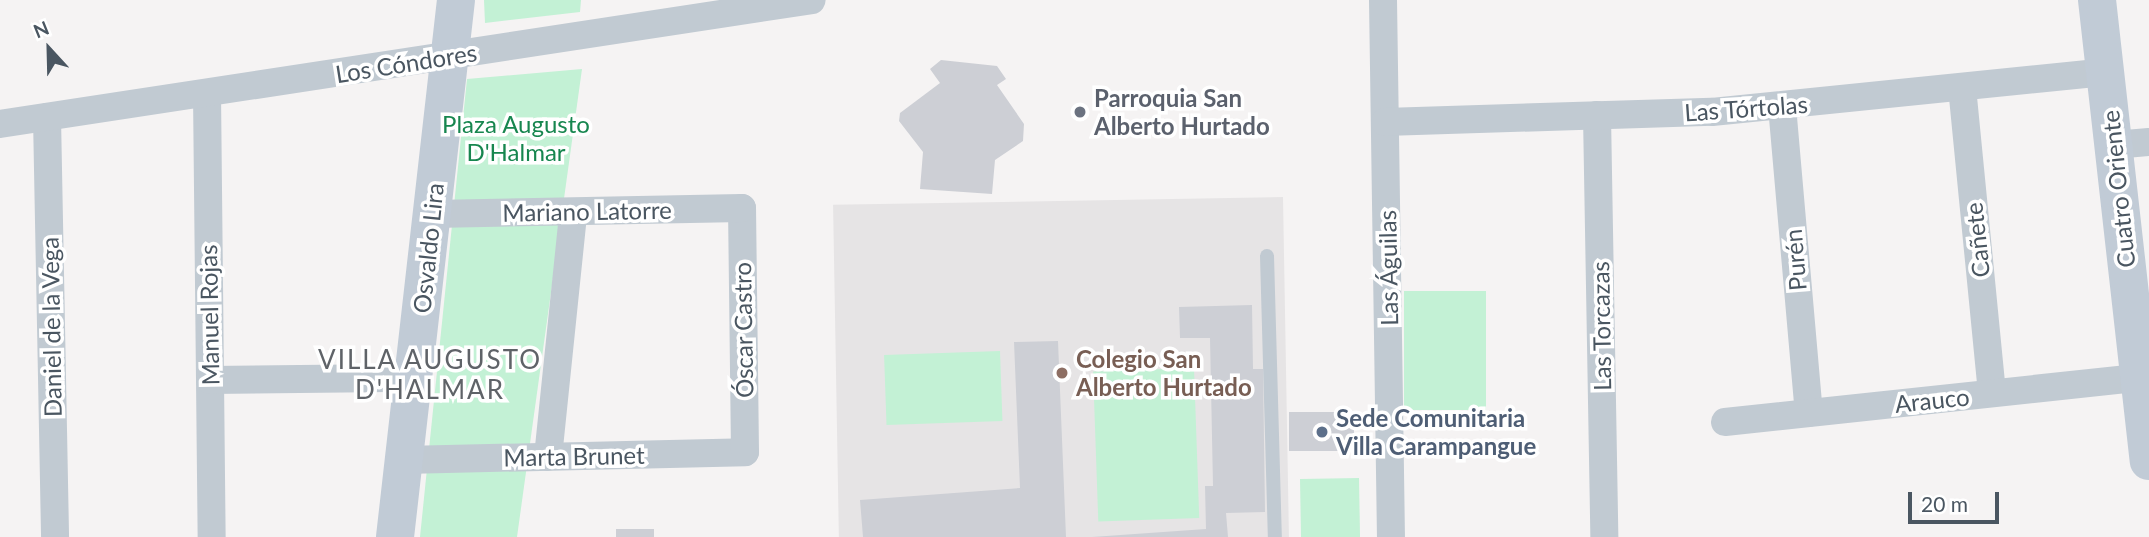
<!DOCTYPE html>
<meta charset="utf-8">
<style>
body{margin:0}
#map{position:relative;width:2149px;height:537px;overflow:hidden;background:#f5f3f3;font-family:Lato,sans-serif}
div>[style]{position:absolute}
.education>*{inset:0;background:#e6e4e5;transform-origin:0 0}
.green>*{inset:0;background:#c3f1d5;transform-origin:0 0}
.building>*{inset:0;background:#cdcfd5;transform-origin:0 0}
.lane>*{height:14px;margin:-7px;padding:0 7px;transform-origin:7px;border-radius:7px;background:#c1cad2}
.street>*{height:28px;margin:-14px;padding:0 14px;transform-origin:14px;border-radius:14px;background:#c1cad2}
.secondary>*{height:38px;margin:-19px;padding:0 19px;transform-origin:19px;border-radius:19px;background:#c1cbd6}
.dots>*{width:19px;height:19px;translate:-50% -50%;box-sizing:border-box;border:4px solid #fff;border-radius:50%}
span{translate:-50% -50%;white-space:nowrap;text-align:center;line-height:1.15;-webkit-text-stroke:7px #fff;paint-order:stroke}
.street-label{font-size:24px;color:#4a5661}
.worship-label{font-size:24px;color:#5b616d;font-weight:700}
.left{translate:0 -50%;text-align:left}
.park-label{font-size:24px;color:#17864f}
.education-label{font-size:24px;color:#785e54;font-weight:700}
.service-label{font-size:24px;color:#4e5e75;font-weight:700}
.neighbourhood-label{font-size:26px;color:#5f6368;letter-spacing:2px}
.north{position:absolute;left:14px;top:14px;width:70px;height:70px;-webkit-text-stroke:5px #fff;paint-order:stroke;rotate:338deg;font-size:19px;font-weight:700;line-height:28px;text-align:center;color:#4a5661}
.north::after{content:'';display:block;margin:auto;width:24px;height:32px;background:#4a5661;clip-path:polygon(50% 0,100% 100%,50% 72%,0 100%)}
.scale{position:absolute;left:1908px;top:492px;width:91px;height:32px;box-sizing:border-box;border:4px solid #4a5661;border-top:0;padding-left:9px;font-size:21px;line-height:24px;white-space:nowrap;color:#4a5661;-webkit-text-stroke:5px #fff;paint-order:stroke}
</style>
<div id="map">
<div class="education">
<i style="left:1283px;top:197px;width:340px;height:450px;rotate:89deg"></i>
</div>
<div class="green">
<i style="clip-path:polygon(484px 0,581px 0,580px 12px,485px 23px)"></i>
<i style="clip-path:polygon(582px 69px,517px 537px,420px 537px,467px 79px)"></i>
<i style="left:1486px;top:291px;width:119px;height:82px;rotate:90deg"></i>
<i style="left:1000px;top:351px;width:70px;height:116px;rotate:88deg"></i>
<i style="left:1194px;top:368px;width:150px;height:101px;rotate:88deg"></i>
<i style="left:1359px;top:478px;width:59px;height:59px;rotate:89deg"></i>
</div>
<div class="building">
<i style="clip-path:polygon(941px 60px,997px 66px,1006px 79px,997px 85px,1024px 124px,1023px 141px,995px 160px,992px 194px,920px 189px,923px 152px,899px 121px,900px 113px,940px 83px,930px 69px)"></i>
<i style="clip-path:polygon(1252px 305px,1253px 369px,1263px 369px,1265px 512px,1226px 513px,1228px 537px,1092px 537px,1206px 529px,1205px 486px,1213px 486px,1210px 338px,1180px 338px,1179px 307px)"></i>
<i style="clip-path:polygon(1058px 341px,1066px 537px,863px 537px,860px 500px,1020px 488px,1014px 342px)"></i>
<i style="left:1354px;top:412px;width:39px;height:65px;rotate:90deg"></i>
<i style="left:654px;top:529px;width:8px;height:38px;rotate:90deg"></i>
</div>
<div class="lane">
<i style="left:1267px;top:256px;width:281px;rotate:88.4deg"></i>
</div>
<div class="street">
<i style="left:1383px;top:0;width:537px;rotate:89.15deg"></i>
<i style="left:1962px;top:87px;width:307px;rotate:84.4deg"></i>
<i style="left:207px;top:93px;width:444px;rotate:89.4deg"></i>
<i style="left:1782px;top:106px;width:308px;rotate:85deg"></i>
<i style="left:1597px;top:115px;width:422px;rotate:89deg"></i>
<i style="left:47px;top:117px;width:420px;rotate:88.9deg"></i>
<i style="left:1385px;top:122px;width:327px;rotate:-1.8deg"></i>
<i style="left:1712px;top:112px;width:395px;rotate:-5.8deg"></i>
<i style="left:0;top:124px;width:821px;rotate:-8.68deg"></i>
<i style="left:2114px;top:145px;width:35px;rotate:-5deg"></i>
<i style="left:210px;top:380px;width:203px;rotate:-0.6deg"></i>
<i style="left:1725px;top:422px;width:417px;rotate:-6.1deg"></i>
<i style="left:548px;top:457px;width:245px;rotate:-84.1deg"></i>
<i style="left:404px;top:460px;width:341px;rotate:-1.3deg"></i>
<i style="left:745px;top:452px;width:244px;rotate:-90.7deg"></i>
<i style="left:742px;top:208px;width:310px;rotate:178.9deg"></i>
</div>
<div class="secondary">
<i style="left:2097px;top:0;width:464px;rotate:83.6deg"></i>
<i style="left:395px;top:537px;width:540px;rotate:-83.52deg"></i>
</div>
<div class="dots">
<i style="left:1080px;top:112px;background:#6b7280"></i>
<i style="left:1062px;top:373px;background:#8d6e63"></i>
<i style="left:1322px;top:432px;background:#5c6f8a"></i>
</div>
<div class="street-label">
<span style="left:406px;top:63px;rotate:-9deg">Los Cóndores</span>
<span style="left:1746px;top:108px;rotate:-4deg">Las Tórtolas</span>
<span style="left:2118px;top:189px;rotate:-96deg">Cuatro Oriente</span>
<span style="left:587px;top:211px;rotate:-1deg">Mariano Latorre</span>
<span style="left:1977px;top:240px;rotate:-96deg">Cañete</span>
<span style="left:428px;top:248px;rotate:-84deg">Osvaldo Lira</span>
<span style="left:1795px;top:260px;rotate:-95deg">Purén</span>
<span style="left:1388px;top:268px;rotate:-91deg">Las Águilas</span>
<span style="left:209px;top:315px;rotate:-91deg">Manuel Rojas</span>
<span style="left:1601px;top:326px;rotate:-91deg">Las Torcazas</span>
<span style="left:51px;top:327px;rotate:-91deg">Daniel de la Vega</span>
<span style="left:743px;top:330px;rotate:-91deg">Óscar Castro</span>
<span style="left:1932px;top:400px;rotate:-6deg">Arauco</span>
<span style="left:574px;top:456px;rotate:-1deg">Marta Brunet</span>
</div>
<div class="worship-label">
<span class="left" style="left:1094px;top:112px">Parroquia San<br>Alberto Hurtado</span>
</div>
<div class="park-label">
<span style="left:516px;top:138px">Plaza Augusto<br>D'Halmar</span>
</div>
<div class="education-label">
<span class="left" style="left:1076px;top:373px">Colegio San<br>Alberto Hurtado</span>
</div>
<div class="service-label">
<span class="left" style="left:1336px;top:432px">Sede Comunitaria<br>Villa Carampangue</span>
</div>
<div class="neighbourhood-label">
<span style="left:430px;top:375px">VILLA AUGUSTO<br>D'HALMAR</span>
</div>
<div class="north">N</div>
<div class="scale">20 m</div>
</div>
